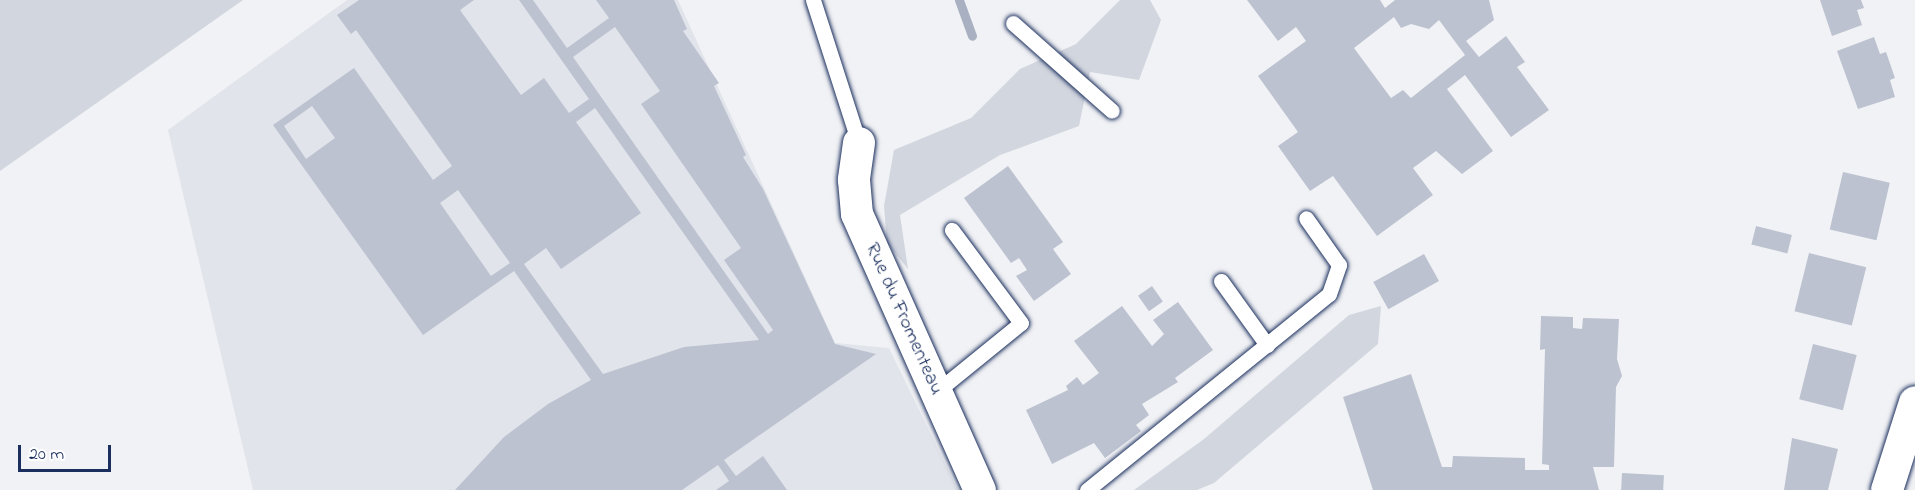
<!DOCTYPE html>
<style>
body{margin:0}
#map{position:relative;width:1915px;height:490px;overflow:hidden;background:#f1f2f5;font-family:"Indie Flower",sans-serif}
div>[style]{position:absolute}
.built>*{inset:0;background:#e1e4ea}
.green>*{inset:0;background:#d2d6df}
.stream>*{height:9px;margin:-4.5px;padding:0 4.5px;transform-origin:4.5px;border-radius:4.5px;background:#a8b0c2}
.building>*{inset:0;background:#bcc2d0;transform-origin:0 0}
.roads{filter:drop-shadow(0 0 2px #1b2f5e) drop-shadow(0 0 2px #1b2f5e)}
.service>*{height:15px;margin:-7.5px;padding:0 7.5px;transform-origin:7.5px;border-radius:7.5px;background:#fff}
.minor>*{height:32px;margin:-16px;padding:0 16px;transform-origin:16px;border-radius:16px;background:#fff}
span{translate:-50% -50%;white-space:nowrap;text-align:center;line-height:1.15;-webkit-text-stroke:6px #fff;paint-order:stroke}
.street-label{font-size:20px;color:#1b2f5e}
.scale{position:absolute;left:18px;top:445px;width:93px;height:27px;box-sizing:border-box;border:3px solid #1b2f5e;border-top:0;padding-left:8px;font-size:18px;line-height:21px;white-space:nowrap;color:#1b2f5e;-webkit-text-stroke:4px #fff;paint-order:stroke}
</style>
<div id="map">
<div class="built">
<i style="clip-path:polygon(347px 0,678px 0,835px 343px,889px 348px,958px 490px,253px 490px,168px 130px)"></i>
</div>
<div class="green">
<i style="clip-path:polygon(0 0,243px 0,0 171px)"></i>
<i style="clip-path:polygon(1120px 0,1150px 0,1161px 20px,1139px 80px,1090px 72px,1079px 126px,1000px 155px,900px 215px,908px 269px,887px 243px,884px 206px,894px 150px,971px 118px,1020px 69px,1076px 44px)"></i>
<i style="clip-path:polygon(1381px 306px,1378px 344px,1214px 483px,1197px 490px,1134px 490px,1204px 439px,1349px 315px)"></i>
</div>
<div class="stream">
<i style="left:959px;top:0;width:38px;rotate:70deg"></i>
</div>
<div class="building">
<i style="clip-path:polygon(evenodd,359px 0,474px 0,460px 10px,521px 95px,544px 78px,569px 113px,589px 99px,519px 0,533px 0,567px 48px,609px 18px,596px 0,674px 0,687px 29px,683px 31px,719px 83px,714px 86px,746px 155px,743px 157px,763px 189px,835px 344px,876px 354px,724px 460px,736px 476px,763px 456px,787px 490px,716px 490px,729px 481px,718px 465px,682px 490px,455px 490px,504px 437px,548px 404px,591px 380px,514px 271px,423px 335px,273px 125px,354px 68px,433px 180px,452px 166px,356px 30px,351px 34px,337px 15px,359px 0,615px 27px,660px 91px,641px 104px,741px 248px,724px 260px,773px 330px,768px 334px,573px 57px,615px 27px,359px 0,312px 106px,335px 138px,306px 159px,284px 126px,312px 106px,359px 0,595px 108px,759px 340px,684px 347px,603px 374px,524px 264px,546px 248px,561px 269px,641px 213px,576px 122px,595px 108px,359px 0,458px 190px,510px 263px,491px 276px,440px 203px,458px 190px)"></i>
<i style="clip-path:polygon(evenodd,1247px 0,1380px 0,1385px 8px,1395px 0,1489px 0,1494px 20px,1466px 41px,1479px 57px,1506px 36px,1525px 62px,1517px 67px,1549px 110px,1511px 137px,1465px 75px,1447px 89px,1493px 151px,1462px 174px,1436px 151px,1413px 168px,1433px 195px,1377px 236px,1333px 176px,1310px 191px,1278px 146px,1298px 132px,1258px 76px,1306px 41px,1296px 27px,1278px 41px,1247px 0,1394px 17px,1401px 28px,1411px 24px,1429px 29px,1439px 20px,1465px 55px,1411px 98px,1403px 90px,1391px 98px,1354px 48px,1394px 17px)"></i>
<i style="clip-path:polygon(1820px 0,1861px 0,1864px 8px,1857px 10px,1862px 25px,1832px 36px)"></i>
<i style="clip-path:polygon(1874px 37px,1880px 54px,1886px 52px,1895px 78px,1890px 80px,1895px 97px,1858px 109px,1837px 51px)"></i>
<i style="clip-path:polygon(1008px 166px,1063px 242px,1053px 249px,1071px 274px,1034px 301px,1016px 276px,1027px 270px,1019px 258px,1011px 263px,964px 198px)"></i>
<i style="left:1843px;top:172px;width:48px;height:59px;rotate:13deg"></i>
<i style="left:1756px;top:226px;width:37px;height:19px;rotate:14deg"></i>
<i style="left:1809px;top:253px;width:59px;height:60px;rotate:14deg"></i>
<i style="left:1424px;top:254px;width:31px;height:58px;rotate:61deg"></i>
<i style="left:1152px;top:286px;width:19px;height:17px;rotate:55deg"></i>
<i style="clip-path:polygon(1178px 302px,1213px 350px,1175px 378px,1178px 382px,1142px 404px,1149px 415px,1136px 425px,1141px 431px,1105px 458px,1094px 443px,1052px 464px,1026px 410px,1068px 390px,1066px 386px,1077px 377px,1083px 385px,1099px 373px,1074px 341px,1122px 306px,1152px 346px,1164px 334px,1153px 320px)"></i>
<i style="clip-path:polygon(1541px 316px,1573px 317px,1573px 328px,1582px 329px,1583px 318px,1619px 319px,1617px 359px,1622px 376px,1616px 387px,1614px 467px,1593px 467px,1599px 490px,1373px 490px,1343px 397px,1411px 374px,1442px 467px,1452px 467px,1453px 456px,1525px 458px,1525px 470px,1549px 470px,1549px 465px,1542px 464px,1545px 349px,1540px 350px)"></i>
<i style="left:1813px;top:344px;width:45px;height:57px;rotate:14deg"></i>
<i style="clip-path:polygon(1792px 438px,1838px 449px,1828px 490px,1784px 490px)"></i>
<i style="left:1622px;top:473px;width:42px;height:17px;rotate:3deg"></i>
</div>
<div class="roads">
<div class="service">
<i style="left:813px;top:0;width:150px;rotate:72.2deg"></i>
<i style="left:1013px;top:23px;width:132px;rotate:41.6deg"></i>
<i style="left:1221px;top:281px;width:79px;rotate:54.3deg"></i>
<i style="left:936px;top:392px;width:109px;rotate:-39.1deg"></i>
<i style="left:1021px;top:323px;width:116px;rotate:-126.6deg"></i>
<i style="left:1087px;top:490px;width:311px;rotate:-39deg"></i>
<i style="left:1329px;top:294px;width:31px;rotate:-71deg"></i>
<i style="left:1339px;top:265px;width:57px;rotate:-125.1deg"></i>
</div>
<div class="minor">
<i style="left:859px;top:143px;width:37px;rotate:98deg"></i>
<i style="left:854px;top:180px;width:34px;rotate:85deg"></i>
<i style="left:857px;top:214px;width:302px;rotate:66deg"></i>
<i style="left:1887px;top:490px;width:92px;rotate:-72.3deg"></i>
</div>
</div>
<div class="street-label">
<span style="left:904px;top:319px;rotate:66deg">Rue du Fromenteau</span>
</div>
<div class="scale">20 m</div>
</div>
